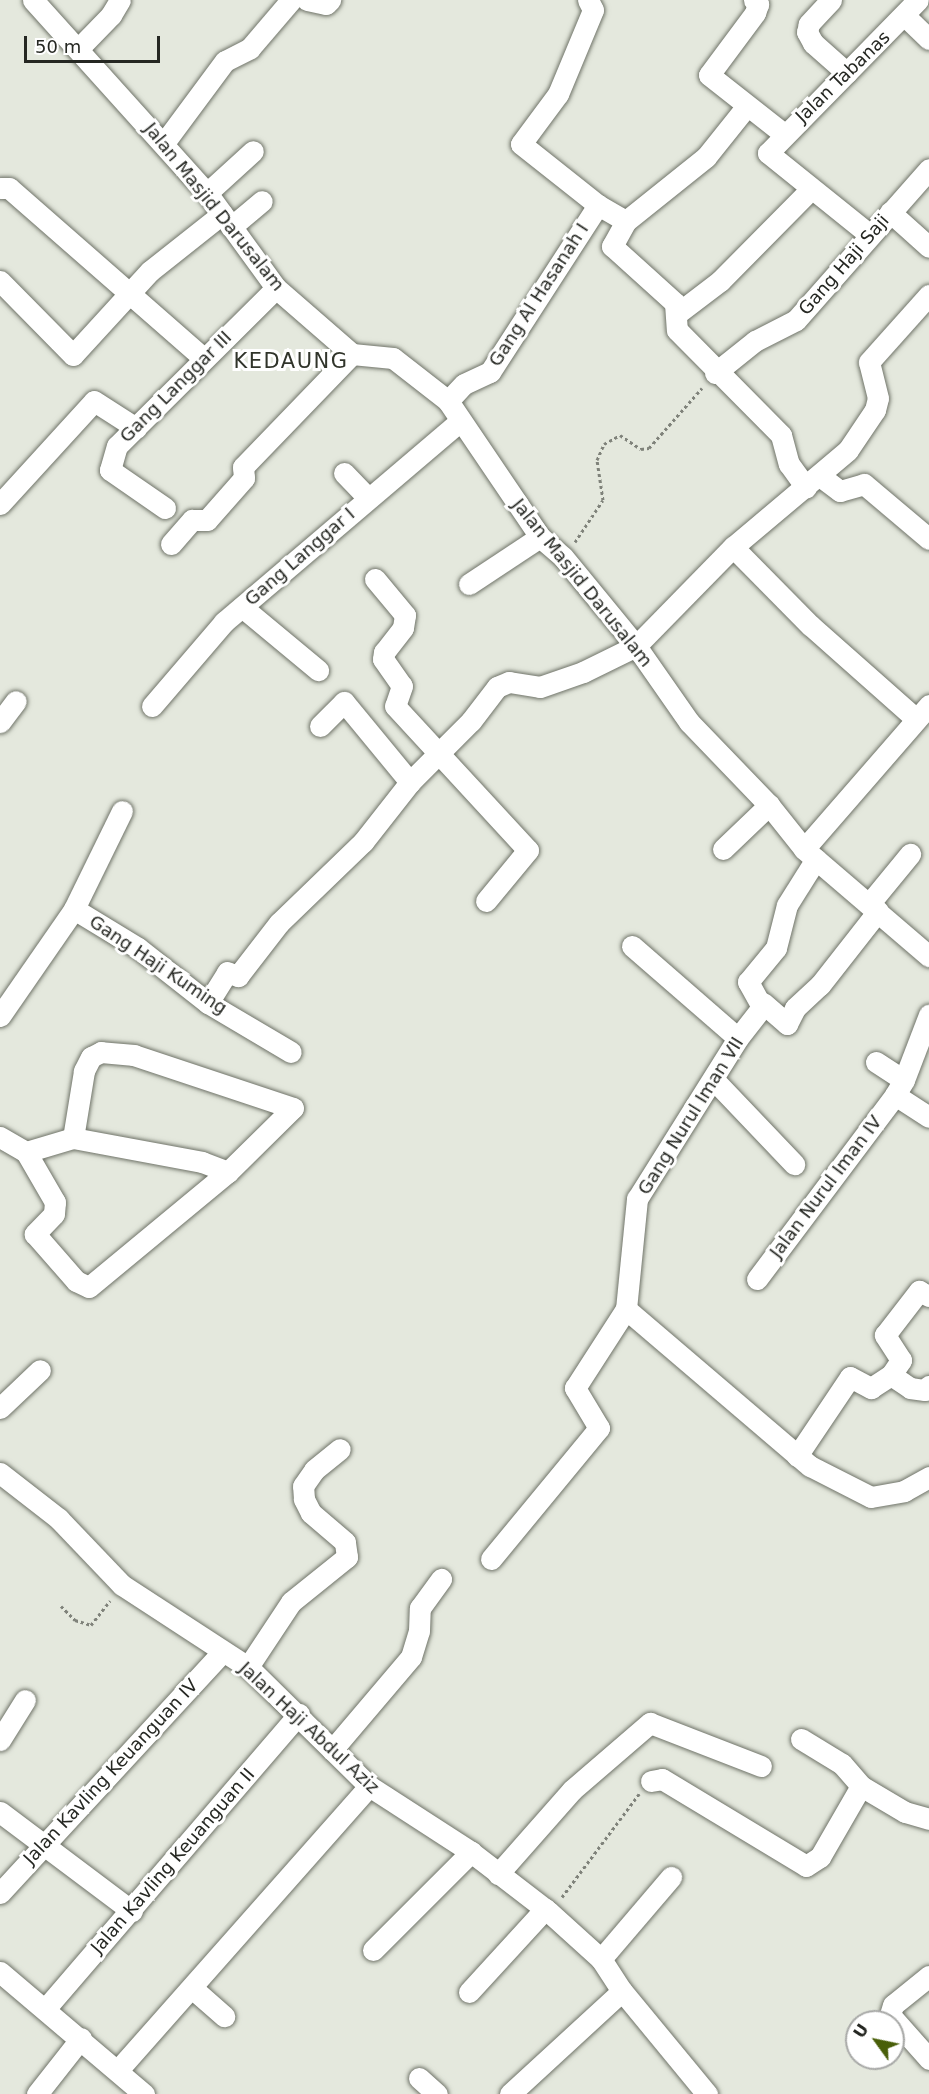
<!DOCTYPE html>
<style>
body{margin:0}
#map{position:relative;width:929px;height:2094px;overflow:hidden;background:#e4e8dd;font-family:"DejaVu Sans",sans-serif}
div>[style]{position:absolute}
.path>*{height:3px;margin-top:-1.5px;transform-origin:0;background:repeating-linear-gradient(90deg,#7f827a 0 3px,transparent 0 6px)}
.roads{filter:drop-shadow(0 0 2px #6f7368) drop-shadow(0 0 2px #6f7368)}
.minor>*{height:21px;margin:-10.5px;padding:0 10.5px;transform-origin:10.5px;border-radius:10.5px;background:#fff}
span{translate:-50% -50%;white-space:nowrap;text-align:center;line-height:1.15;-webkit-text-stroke:6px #fff;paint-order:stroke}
.street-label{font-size:18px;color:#252722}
.quarter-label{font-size:21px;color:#30342a;letter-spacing:1.5px}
.north{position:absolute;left:845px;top:2010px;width:60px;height:60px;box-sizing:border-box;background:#fff;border:2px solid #a8a9a7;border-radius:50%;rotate:303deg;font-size:16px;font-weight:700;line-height:24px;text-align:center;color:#252722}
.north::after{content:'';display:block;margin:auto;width:21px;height:27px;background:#495f09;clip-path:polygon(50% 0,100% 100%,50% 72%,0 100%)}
.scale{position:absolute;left:24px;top:36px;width:136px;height:27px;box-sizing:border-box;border:3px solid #252722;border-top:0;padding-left:8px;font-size:18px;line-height:21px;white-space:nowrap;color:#252722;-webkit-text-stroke:4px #fff;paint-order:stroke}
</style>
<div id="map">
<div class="path">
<i style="left:575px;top:542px;width:50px;rotate:-56.3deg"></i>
<i style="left:603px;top:500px;width:40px;rotate:-98.5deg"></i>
<i style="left:597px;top:460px;width:17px;rotate:-66deg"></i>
<i style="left:604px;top:444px;width:18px;rotate:-29deg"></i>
<i style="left:620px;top:435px;width:25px;rotate:34deg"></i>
<i style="left:641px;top:449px;width:8px;rotate:-7deg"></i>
<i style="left:649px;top:448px;width:80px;rotate:-48.5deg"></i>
<i style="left:61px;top:1606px;width:20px;rotate:45deg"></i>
<i style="left:75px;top:1620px;width:17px;rotate:17deg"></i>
<i style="left:91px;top:1625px;width:31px;rotate:-52deg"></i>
<i style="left:562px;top:1897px;width:129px;rotate:-53.2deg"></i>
</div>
<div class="roads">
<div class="minor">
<i style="left:33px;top:0;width:260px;rotate:48deg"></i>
<i style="left:207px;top:193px;width:117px;rotate:54deg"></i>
<i style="left:276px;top:288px;width:101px;rotate:41deg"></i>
<i style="left:352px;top:354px;width:41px;rotate:5.6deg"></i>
<i style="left:393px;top:358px;width:70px;rotate:38deg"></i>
<i style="left:448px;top:401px;width:164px;rotate:55.9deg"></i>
<i style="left:540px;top:537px;width:30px;rotate:41deg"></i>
<i style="left:563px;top:557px;width:115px;rotate:50.6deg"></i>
<i style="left:636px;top:646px;width:93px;rotate:55.1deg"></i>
<i style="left:689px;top:722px;width:115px;rotate:46.1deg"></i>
<i style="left:769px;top:805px;width:56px;rotate:51.5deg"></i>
<i style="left:804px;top:849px;width:165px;rotate:40.6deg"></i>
<i style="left:307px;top:0;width:19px;rotate:12deg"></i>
<i style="left:326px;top:4px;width:6px;rotate:-45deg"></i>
<i style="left:588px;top:0;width:11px;rotate:63deg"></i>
<i style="left:593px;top:10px;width:91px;rotate:112.6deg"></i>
<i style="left:558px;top:94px;width:62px;rotate:126.5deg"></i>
<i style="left:521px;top:144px;width:98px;rotate:38.4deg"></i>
<i style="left:598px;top:205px;width:32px;rotate:30deg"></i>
<i style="left:754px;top:0;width:6px;rotate:45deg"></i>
<i style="left:758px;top:4px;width:9px;rotate:108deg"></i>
<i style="left:755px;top:13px;width:77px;rotate:126.6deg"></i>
<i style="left:709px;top:75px;width:95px;rotate:38.2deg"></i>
<i style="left:831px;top:0;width:33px;rotate:133deg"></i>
<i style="left:809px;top:24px;width:8px;rotate:104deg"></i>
<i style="left:807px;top:32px;width:13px;rotate:61deg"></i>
<i style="left:813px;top:43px;width:45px;rotate:41.4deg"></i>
<i style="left:905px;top:16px;width:33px;rotate:44deg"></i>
<i style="left:80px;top:47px;width:45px;rotate:-45.9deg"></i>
<i style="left:111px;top:15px;width:17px;rotate:-59deg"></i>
<i style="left:746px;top:107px;width:64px;rotate:128.7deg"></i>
<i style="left:706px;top:157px;width:102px;rotate:141.3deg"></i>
<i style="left:626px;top:221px;width:29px;rotate:119deg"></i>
<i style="left:612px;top:246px;width:85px;rotate:42.1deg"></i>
<i style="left:675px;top:303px;width:27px;rotate:86deg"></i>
<i style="left:677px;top:330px;width:148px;rotate:45.3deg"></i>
<i style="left:781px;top:435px;width:30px;rotate:75deg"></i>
<i style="left:789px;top:464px;width:29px;rotate:54deg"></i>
<i style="left:164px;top:143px;width:102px;rotate:-53.4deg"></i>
<i style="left:225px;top:61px;width:28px;rotate:-27deg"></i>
<i style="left:250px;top:48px;width:63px;rotate:-49.5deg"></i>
<i style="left:0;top:188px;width:9px"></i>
<i style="left:9px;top:188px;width:258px;rotate:41.2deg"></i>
<i style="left:207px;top:193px;width:62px;rotate:-42.4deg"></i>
<i style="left:890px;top:212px;width:52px;rotate:41.9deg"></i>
<i style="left:231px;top:227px;width:40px;rotate:-40deg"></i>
<i style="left:870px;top:235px;width:131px;rotate:-141.2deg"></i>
<i style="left:768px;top:153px;width:214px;rotate:-45.6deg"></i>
<i style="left:0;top:281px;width:104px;rotate:45.4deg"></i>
<i style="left:73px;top:355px;width:114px;rotate:-47.5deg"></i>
<i style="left:150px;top:271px;width:92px;rotate:-38.4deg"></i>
<i style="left:678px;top:313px;width:53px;rotate:-37.3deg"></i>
<i style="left:720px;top:281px;width:120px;rotate:-45.3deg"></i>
<i style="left:715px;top:373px;width:51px;rotate:-38.7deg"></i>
<i style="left:755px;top:341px;width:46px;rotate:-27.1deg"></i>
<i style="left:796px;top:320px;width:201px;rotate:-48.6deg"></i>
<i style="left:448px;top:401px;width:23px;rotate:-47deg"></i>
<i style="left:464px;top:384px;width:29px;rotate:-25deg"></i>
<i style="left:490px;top:372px;width:199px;rotate:-57.1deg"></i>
<i style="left:344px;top:473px;width:35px;rotate:46deg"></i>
<i style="left:820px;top:476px;width:25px;rotate:37deg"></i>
<i style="left:840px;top:491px;width:25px;rotate:-16deg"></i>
<i style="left:864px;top:484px;width:85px;rotate:40.2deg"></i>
<i style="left:0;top:504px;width:139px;rotate:-47.6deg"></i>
<i style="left:94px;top:401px;width:50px;rotate:32.7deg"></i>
<i style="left:165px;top:508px;width:67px;rotate:-145.4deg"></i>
<i style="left:110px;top:470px;width:25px;rotate:-74deg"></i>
<i style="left:117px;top:446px;width:224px;rotate:-44.8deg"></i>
<i style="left:171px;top:544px;width:32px;rotate:-49deg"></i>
<i style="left:192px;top:520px;width:15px"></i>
<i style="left:207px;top:520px;width:56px;rotate:-48.6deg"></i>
<i style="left:244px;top:478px;width:11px;rotate:-95deg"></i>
<i style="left:243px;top:467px;width:157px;rotate:-46deg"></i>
<i style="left:733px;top:547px;width:110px;rotate:45.4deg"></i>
<i style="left:810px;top:625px;width:140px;rotate:41.5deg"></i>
<i style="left:375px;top:579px;width:47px;rotate:50.2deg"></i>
<i style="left:405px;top:615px;width:13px;rotate:99deg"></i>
<i style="left:403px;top:628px;width:31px;rotate:128deg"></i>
<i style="left:384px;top:652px;width:7px;rotate:98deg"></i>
<i style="left:383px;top:659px;width:33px;rotate:55deg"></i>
<i style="left:402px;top:686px;width:21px;rotate:109deg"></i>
<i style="left:395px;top:706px;width:196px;rotate:47.3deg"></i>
<i style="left:528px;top:850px;width:66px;rotate:129.5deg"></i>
<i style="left:469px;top:584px;width:85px;rotate:-33.5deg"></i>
<i style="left:242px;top:607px;width:99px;rotate:39.7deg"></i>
<i style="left:152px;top:706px;width:111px;rotate:-49.4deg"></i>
<i style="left:224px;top:622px;width:310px;rotate:-40.4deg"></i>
<i style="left:0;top:722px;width:26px;rotate:-53deg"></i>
<i style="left:320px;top:726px;width:34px;rotate:-45deg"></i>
<i style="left:344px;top:702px;width:104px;rotate:50.5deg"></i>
<i style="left:723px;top:849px;width:64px;rotate:-43.7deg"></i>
<i style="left:804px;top:849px;width:191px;rotate:-49deg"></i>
<i style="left:869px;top:904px;width:65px;rotate:-50.6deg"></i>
<i style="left:74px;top:909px;width:75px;rotate:31.4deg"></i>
<i style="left:138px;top:948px;width:89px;rotate:38.2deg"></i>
<i style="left:208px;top:1003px;width:96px;rotate:30.6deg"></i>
<i style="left:632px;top:946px;width:140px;rotate:41deg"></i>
<i style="left:208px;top:1003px;width:36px;rotate:-58deg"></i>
<i style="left:227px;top:972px;width:12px;rotate:20deg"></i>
<i style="left:238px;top:976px;width:67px;rotate:-52.3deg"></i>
<i style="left:279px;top:923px;width:117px;rotate:-44deg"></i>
<i style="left:363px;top:842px;width:76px;rotate:-51.9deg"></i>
<i style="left:410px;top:782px;width:86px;rotate:-45deg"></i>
<i style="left:471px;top:721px;width:43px;rotate:-52.6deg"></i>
<i style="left:497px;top:687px;width:13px;rotate:-23deg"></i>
<i style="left:509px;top:682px;width:31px;rotate:9deg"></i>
<i style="left:540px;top:687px;width:46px;rotate:-19.2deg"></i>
<i style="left:583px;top:672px;width:59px;rotate:-26.1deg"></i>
<i style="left:636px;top:646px;width:139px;rotate:-45.6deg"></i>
<i style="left:733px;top:547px;width:150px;rotate:-40.1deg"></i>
<i style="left:848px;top:450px;width:48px;rotate:-56deg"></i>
<i style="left:875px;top:410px;width:12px;rotate:-76deg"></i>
<i style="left:878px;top:398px;width:37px;rotate:-104deg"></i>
<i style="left:869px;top:362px;width:90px;rotate:-48.2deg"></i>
<i style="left:763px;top:1003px;width:32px;rotate:41deg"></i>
<i style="left:787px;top:1024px;width:18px;rotate:-63deg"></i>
<i style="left:795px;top:1008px;width:34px;rotate:-43deg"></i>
<i style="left:820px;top:985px;width:94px;rotate:-51.9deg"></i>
<i style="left:0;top:1016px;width:130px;rotate:-55.3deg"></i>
<i style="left:74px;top:909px;width:109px;rotate:-63.9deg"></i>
<i style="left:876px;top:1062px;width:33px;rotate:33deg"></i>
<i style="left:715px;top:1081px;width:115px;rotate:46.4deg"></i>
<i style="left:895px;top:1095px;width:40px;rotate:32.9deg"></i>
<i style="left:0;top:1137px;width:30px;rotate:30deg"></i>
<i style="left:26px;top:1152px;width:58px;rotate:59.9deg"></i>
<i style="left:55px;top:1202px;width:12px;rotate:95deg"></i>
<i style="left:54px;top:1214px;width:28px;rotate:134deg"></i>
<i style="left:35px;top:1234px;width:62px;rotate:48.9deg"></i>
<i style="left:76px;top:1281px;width:14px;rotate:25deg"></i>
<i style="left:89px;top:1287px;width:180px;rotate:-39.6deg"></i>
<i style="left:228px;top:1172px;width:91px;rotate:-44.6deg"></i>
<i style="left:293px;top:1108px;width:168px;rotate:-161.6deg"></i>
<i style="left:134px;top:1055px;width:33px;rotate:-175deg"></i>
<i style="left:101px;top:1052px;width:11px;rotate:153deg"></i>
<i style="left:91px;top:1057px;width:16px;rotate:117deg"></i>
<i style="left:84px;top:1071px;width:68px;rotate:99.3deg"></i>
<i style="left:26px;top:1152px;width:49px;rotate:-16.6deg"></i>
<i style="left:73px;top:1138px;width:131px;rotate:10.5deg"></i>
<i style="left:202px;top:1162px;width:28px;rotate:21deg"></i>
<i style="left:757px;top:1279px;width:230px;rotate:-53.1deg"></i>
<i style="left:895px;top:1095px;width:17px;rotate:-59deg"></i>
<i style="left:904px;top:1080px;width:70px;rotate:-69deg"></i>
<i style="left:626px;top:1309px;width:242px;rotate:40.5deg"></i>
<i style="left:810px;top:1466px;width:68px;rotate:26.9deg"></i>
<i style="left:871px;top:1497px;width:34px;rotate:-10deg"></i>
<i style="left:904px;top:1491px;width:29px;rotate:-29deg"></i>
<i style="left:891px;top:1375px;width:18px;rotate:-56deg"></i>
<i style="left:901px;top:1360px;width:30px;rotate:-123deg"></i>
<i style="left:885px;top:1335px;width:56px;rotate:-52.3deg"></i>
<i style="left:919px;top:1291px;width:11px;rotate:27deg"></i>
<i style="left:0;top:1408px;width:55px;rotate:-43.5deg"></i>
<i style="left:797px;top:1456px;width:95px;rotate:-56.1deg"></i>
<i style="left:850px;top:1377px;width:24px;rotate:28deg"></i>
<i style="left:871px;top:1388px;width:24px;rotate:-33deg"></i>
<i style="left:891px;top:1375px;width:23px;rotate:34deg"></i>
<i style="left:910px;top:1388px;width:15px;rotate:8deg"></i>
<i style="left:925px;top:1390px;width:6px;rotate:-45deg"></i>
<i style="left:0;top:1473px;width:75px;rotate:37.9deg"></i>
<i style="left:59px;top:1519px;width:91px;rotate:46.3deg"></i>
<i style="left:122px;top:1585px;width:150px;rotate:33.1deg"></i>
<i style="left:248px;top:1667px;width:170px;rotate:44.5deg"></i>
<i style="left:369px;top:1786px;width:121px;rotate:32.9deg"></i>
<i style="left:471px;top:1852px;width:98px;rotate:37.6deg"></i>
<i style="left:549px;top:1912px;width:70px;rotate:42.1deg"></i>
<i style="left:601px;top:1959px;width:38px;rotate:57deg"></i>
<i style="left:622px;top:1991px;width:134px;rotate:50.5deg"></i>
<i style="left:491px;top:1559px;width:170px;rotate:-50.5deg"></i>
<i style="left:599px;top:1428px;width:47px;rotate:-121deg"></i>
<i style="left:575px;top:1388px;width:94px;rotate:-57.2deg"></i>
<i style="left:626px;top:1309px;width:111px;rotate:-84.3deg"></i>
<i style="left:637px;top:1199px;width:190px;rotate:-57.9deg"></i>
<i style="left:738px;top:1038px;width:39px;rotate:-52deg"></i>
<i style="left:762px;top:1007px;width:29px;rotate:-119deg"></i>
<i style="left:748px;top:982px;width:44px;rotate:-50.5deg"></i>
<i style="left:776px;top:948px;width:44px;rotate:-75.7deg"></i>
<i style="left:787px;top:905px;width:54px;rotate:-57.8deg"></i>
<i style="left:248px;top:1667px;width:78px;rotate:-56.5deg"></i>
<i style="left:291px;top:1602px;width:72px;rotate:-38.8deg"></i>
<i style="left:347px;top:1557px;width:15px;rotate:-98deg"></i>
<i style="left:345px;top:1542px;width:45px;rotate:-139.5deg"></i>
<i style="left:311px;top:1513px;width:16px;rotate:-117deg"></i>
<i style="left:304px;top:1499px;width:13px;rotate:-94deg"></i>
<i style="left:303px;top:1486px;width:19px;rotate:-55deg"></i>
<i style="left:314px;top:1470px;width:33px;rotate:-39deg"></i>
<i style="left:801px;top:1739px;width:48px;rotate:31.4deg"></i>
<i style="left:842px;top:1764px;width:29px;rotate:49deg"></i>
<i style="left:861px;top:1786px;width:51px;rotate:30.6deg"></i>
<i style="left:905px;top:1812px;width:25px;rotate:16deg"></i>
<i style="left:0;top:1740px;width:47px;rotate:-58deg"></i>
<i style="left:332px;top:1750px;width:122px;rotate:-49.7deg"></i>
<i style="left:411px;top:1657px;width:27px;rotate:-73deg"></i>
<i style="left:419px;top:1631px;width:23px;rotate:-88deg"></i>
<i style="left:420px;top:1608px;width:36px;rotate:-54deg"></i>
<i style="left:651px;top:1781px;width:11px;rotate:-10deg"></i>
<i style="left:662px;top:1779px;width:168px;rotate:31.1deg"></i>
<i style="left:806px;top:1866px;width:17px;rotate:-33deg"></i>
<i style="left:820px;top:1857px;width:82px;rotate:-60deg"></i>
<i style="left:0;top:1812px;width:165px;rotate:36.9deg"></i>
<i style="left:498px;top:1874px;width:112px;rotate:-48.6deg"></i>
<i style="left:572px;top:1790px;width:103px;rotate:-40.7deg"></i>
<i style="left:650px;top:1723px;width:119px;rotate:21.2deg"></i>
<i style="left:0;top:1893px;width:328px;rotate:-47.3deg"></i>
<i style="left:373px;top:1950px;width:139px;rotate:-45deg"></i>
<i style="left:601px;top:1959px;width:108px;rotate:-49.5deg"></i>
<i style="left:0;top:1972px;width:189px;rotate:40.3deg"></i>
<i style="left:929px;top:1976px;width:46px;rotate:141.1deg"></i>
<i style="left:893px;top:2005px;width:10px;rotate:107deg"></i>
<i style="left:890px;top:2015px;width:59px;rotate:48.4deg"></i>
<i style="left:192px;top:1988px;width:43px;rotate:41.2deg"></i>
<i style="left:469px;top:1992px;width:113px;rotate:-47.5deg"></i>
<i style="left:46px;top:2008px;width:388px;rotate:-49.3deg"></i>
<i style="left:118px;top:2070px;width:379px;rotate:-48.5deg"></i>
<i style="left:419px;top:2078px;width:24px;rotate:42deg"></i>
<i style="left:37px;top:2094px;width:71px;rotate:-51.8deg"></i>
<i style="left:510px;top:2094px;width:152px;rotate:-42.6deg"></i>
</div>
</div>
<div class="street-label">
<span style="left:843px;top:77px;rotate:-44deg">Jalan Tabanas</span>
<span style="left:214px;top:207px;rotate:51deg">Jalan Masjid Darusalam</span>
<span style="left:844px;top:265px;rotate:-49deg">Gang Haji Saji</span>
<span style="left:539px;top:295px;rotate:-57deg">Gang Al Hasanah I</span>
<span style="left:176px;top:387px;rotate:-45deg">Gang Langgar III</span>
<span style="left:300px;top:557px;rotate:-41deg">Gang Langgar I</span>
<span style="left:582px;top:583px;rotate:51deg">Jalan Masjid Darusalam</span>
<span style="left:158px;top:965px;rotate:34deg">Gang Haji Kuming</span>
<span style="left:691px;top:1116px;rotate:-58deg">Gang Nurul Iman VII</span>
<span style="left:826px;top:1187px;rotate:-53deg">Jalan Nurul Iman IV</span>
<span style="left:309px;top:1728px;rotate:43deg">Jalan Haji Abdul Aziz</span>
<span style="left:111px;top:1772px;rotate:-47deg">Jalan Kavling Keuanguan IV</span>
<span style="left:173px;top:1861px;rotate:-49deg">Jalan Kavling Keuanguan II</span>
</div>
<div class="quarter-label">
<span style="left:291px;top:361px">KEDAUNG</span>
</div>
<div class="north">U</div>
<div class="scale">50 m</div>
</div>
